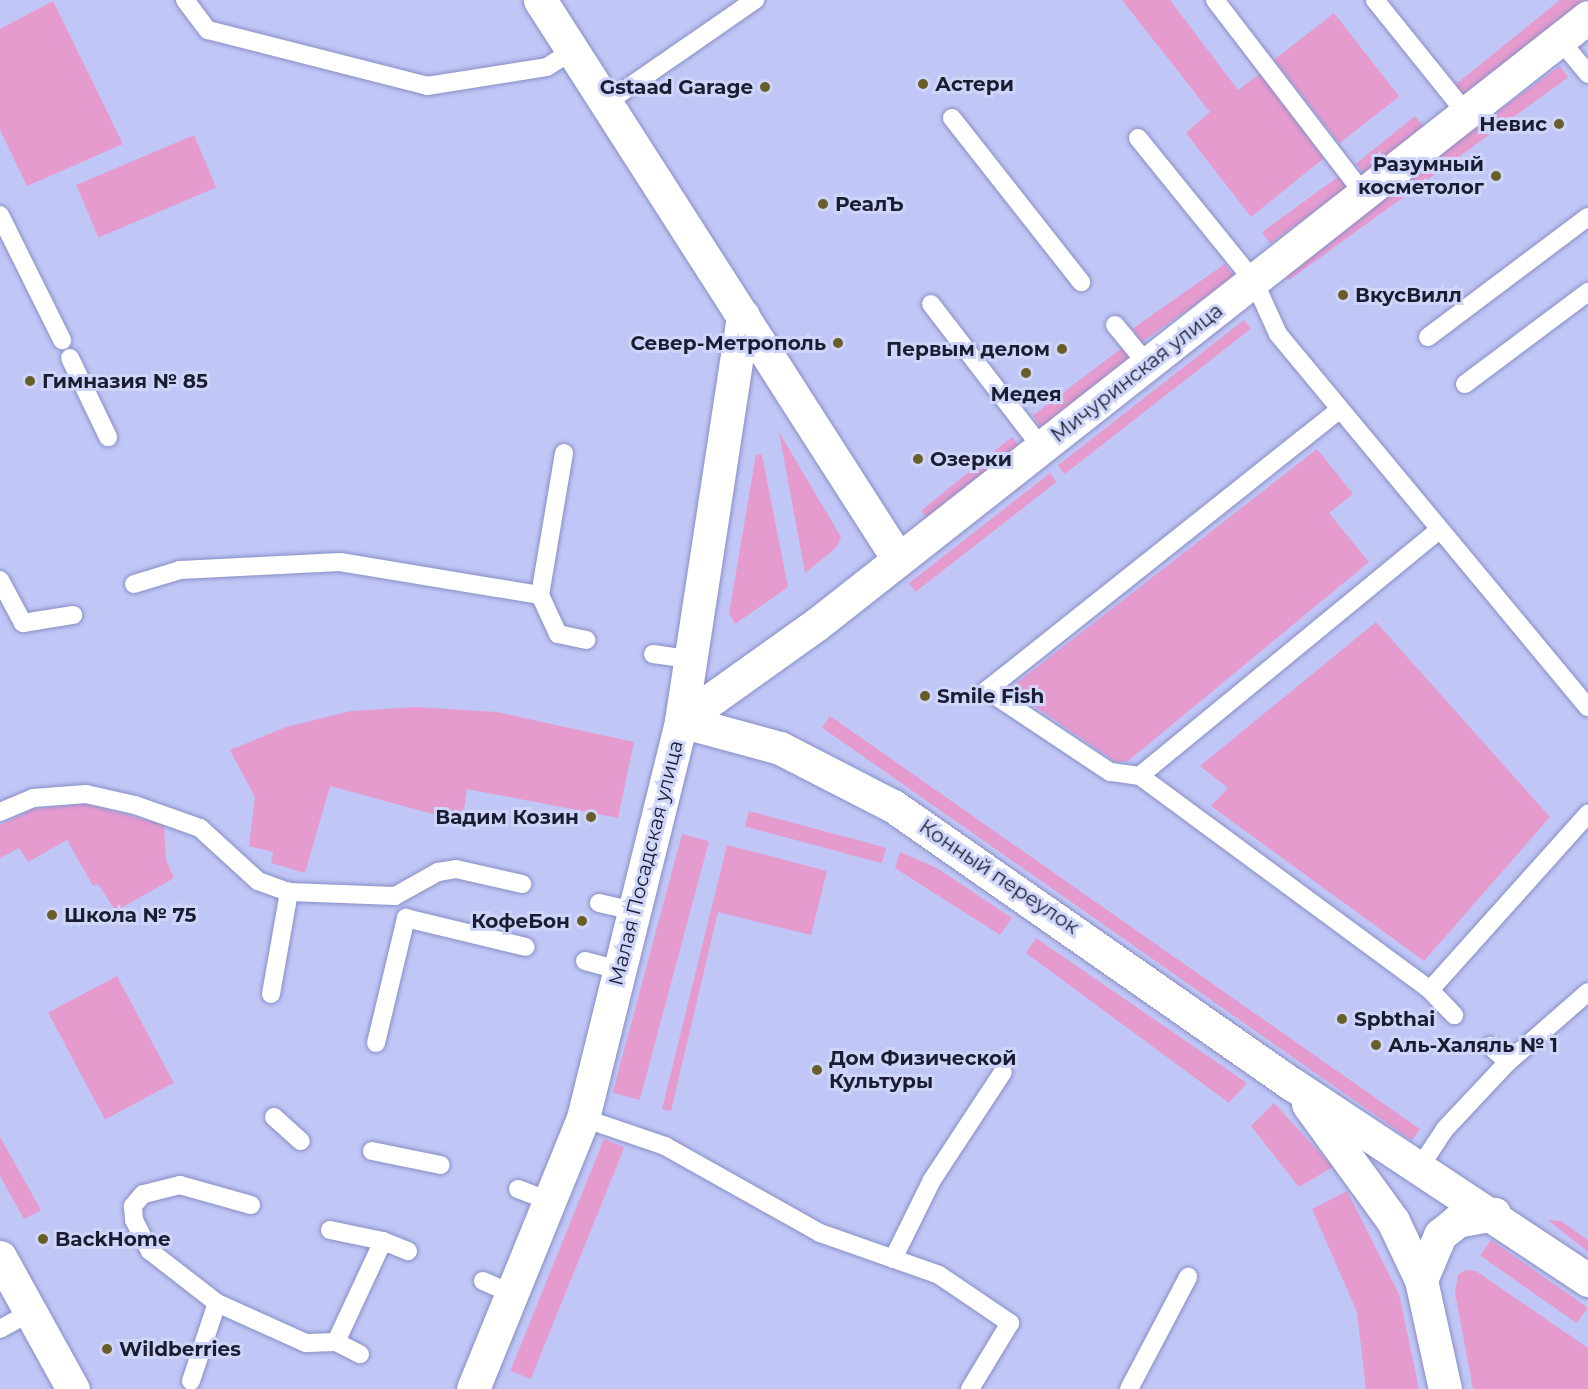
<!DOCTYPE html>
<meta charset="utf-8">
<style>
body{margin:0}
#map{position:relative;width:1588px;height:1389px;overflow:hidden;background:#c0c7f6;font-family:Montserrat,sans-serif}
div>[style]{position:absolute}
.green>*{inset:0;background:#e69bcf;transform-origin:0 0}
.roads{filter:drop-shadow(0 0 2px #878ec5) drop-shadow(0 0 2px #878ec5)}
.service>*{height:18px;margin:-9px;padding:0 9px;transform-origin:9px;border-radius:9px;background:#fff}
.minor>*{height:33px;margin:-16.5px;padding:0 16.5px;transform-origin:16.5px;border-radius:16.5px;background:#fff}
.dots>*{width:16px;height:16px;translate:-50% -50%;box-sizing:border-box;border:3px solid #cfd5f8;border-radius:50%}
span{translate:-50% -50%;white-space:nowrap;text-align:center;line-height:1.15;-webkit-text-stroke:6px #cfd5f8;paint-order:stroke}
.poi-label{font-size:20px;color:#1a1c31;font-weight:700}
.left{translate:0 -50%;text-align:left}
.right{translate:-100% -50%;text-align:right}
.street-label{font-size:20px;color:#1a1c31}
</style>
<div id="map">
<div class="green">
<i style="clip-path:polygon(1122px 0,1170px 0,1238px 90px,1260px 74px,1324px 158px,1251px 217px,1186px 133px,1210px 112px)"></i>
<i style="clip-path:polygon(1560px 0,1583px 0,1464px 95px,1455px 85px)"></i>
<i style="clip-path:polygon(53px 1px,123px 144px,27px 186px,0 130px,0 29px)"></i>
<i style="left:1334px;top:13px;width:106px;height:76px;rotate:52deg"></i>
<i style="left:1560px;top:66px;width:14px;height:345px;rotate:54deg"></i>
<i style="left:1415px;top:116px;width:14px;height:76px;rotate:51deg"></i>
<i style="left:194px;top:135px;width:57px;height:128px;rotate:67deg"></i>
<i style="left:1342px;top:174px;width:14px;height:99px;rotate:54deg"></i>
<i style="left:1225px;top:264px;width:16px;height:113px;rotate:55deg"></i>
<i style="left:1244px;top:320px;width:11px;height:236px;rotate:52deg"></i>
<i style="left:1122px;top:348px;width:15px;height:112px;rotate:53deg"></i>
<i style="clip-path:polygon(779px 432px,841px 537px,837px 547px,805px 573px)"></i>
<i style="left:1012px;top:437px;width:13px;height:117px;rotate:51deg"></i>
<i style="clip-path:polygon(1317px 449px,1353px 494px,1329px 513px,1369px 562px,1128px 761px,1116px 762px,1009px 689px)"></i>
<i style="clip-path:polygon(756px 454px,762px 455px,788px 587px,735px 624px,729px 614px)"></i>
<i style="left:1050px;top:473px;width:11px;height:179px;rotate:52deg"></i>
<i style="clip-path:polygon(1376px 622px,1550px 817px,1424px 961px,1211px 806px,1228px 788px,1200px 766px)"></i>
<i style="clip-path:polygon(416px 707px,497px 712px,634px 742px,618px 818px,467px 789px,462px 822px,330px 786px,305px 873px,271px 863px,273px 852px,249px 846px,255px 797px,230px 750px,286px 727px,351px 711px)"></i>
<i style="left:830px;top:716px;width:720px;height:14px;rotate:35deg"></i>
<i style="clip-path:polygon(86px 804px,164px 825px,166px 860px,174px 878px,107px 916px,113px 907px,98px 884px,93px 886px,67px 840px,28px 862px,19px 848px,0 858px,0 825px,34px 809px)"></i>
<i style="left:749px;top:811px;width:142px;height:16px;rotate:15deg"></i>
<i style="left:682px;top:834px;width:28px;height:268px;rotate:15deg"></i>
<i style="clip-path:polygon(727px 845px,827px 871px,811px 935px,718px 912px,671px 1111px,662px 1109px)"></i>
<i style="clip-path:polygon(900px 852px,937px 868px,1012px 918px,1000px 935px,895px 868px)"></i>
<i style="clip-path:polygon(1036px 938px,1247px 1083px,1229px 1103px,1026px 953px)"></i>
<i style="left:117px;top:976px;width:121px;height:78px;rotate:62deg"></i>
<i style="clip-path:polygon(1274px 1103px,1333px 1167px,1299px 1187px,1251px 1126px)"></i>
<i style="clip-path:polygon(0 1137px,41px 1210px,24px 1219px,0 1176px)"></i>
<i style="left:604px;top:1139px;width:22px;height:250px;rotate:22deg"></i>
<i style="clip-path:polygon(1347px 1191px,1399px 1294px,1419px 1389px,1366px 1389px,1357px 1312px,1312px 1209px)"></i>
<i style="clip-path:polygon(1548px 1220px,1561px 1221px,1588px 1240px,1588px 1252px)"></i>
<i style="left:1491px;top:1240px;width:118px;height:19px;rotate:35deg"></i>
<i style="clip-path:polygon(1466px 1270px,1476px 1271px,1588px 1348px,1588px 1389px,1473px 1389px,1455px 1293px,1458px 1275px)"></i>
</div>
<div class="roads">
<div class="service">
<i style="left:185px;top:0;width:38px;rotate:53deg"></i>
<i style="left:208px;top:30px;width:226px;rotate:14.3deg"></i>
<i style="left:427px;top:86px;width:121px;rotate:-9deg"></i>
<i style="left:547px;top:67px;width:31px;rotate:-33deg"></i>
<i style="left:1215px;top:0;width:245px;rotate:52.5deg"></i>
<i style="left:1375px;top:0;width:145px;rotate:51.2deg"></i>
<i style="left:1560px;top:40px;width:44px;rotate:50.5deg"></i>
<i style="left:609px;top:101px;width:178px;rotate:-34.7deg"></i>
<i style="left:952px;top:118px;width:209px;rotate:51.8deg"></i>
<i style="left:1138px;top:138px;width:184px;rotate:51deg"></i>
<i style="left:1254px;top:281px;width:58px;rotate:65.6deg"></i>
<i style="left:1278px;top:334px;width:485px;rotate:50.3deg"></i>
<i style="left:0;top:215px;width:140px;rotate:63.6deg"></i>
<i style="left:931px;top:304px;width:182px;rotate:52.4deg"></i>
<i style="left:1115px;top:325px;width:52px;rotate:50.5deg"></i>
<i style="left:1428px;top:337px;width:200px;rotate:-36.9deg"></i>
<i style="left:70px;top:358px;width:88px;rotate:64.3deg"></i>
<i style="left:1465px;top:384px;width:154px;rotate:-36.8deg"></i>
<i style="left:1439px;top:530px;width:387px;rotate:140.6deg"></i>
<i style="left:1140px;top:776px;width:360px;rotate:36.4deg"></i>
<i style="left:1430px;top:990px;width:35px;rotate:46deg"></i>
<i style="left:0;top:580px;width:49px;rotate:61.9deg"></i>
<i style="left:23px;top:623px;width:51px;rotate:-9.1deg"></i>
<i style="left:134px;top:584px;width:48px;rotate:-16.9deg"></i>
<i style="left:180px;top:570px;width:160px;rotate:-2.9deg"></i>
<i style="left:340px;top:562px;width:203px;rotate:9.4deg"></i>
<i style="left:540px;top:595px;width:43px;rotate:65.2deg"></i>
<i style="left:558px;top:634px;width:29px;rotate:12deg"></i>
<i style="left:540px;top:595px;width:144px;rotate:-80.4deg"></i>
<i style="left:653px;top:654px;width:37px;rotate:8deg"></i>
<i style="left:1140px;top:776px;width:30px;rotate:-172deg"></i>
<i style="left:1110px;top:772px;width:148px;rotate:-146.3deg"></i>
<i style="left:987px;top:690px;width:451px;rotate:-38.5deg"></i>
<i style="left:0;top:812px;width:36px;rotate:-23deg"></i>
<i style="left:33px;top:798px;width:53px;rotate:-4.3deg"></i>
<i style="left:86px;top:794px;width:50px;rotate:12.7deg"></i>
<i style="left:135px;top:805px;width:69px;rotate:19.5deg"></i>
<i style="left:200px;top:828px;width:79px;rotate:42.4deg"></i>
<i style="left:258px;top:881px;width:33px;rotate:20deg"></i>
<i style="left:289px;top:892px;width:106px;rotate:2.2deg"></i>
<i style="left:395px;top:896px;width:49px;rotate:-29.2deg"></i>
<i style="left:438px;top:872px;width:18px;rotate:-9deg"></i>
<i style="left:456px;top:869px;width:68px;rotate:12.8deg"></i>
<i style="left:599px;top:903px;width:36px;rotate:13deg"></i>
<i style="left:585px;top:961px;width:35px;rotate:15deg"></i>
<i style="left:1430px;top:990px;width:237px;rotate:-48.1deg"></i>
<i style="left:271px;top:994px;width:104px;rotate:-80deg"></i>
<i style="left:376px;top:1043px;width:129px;rotate:-76.5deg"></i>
<i style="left:406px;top:918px;width:123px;rotate:13.6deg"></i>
<i style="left:1508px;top:1062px;width:106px;rotate:-41.2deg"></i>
<i style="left:274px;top:1117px;width:36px;rotate:42deg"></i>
<i style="left:583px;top:1118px;width:87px;rotate:18.9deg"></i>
<i style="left:665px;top:1146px;width:178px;rotate:29.3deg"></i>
<i style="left:820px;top:1233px;width:126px;rotate:19.4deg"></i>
<i style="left:939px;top:1275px;width:86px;rotate:34.1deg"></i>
<i style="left:1010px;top:1323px;width:77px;rotate:121.2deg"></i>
<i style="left:372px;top:1151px;width:70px;rotate:11.5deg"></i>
<i style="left:1420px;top:1167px;width:45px;rotate:-56.7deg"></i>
<i style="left:1445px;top:1129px;width:92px;rotate:-46.8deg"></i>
<i style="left:1508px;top:1062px;width:24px;rotate:-138deg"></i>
<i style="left:518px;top:1189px;width:36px;rotate:21deg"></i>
<i style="left:251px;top:1205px;width:74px;rotate:-164.3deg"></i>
<i style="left:180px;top:1185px;width:38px;rotate:166deg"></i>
<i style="left:143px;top:1194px;width:16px;rotate:130deg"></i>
<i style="left:133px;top:1206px;width:14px;rotate:86deg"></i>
<i style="left:134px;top:1220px;width:35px;rotate:63deg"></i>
<i style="left:150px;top:1251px;width:85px;rotate:37.8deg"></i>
<i style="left:217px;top:1303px;width:98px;rotate:24.2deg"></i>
<i style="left:306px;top:1343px;width:30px;rotate:-2deg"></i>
<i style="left:330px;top:1230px;width:54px;rotate:11.7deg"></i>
<i style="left:383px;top:1241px;width:111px;rotate:115deg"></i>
<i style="left:336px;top:1342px;width:27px;rotate:27deg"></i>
<i style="left:383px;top:1241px;width:27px;rotate:22deg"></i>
<i style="left:893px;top:1259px;width:88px;rotate:-63.7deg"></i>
<i style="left:932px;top:1180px;width:129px;rotate:-56.7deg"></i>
<i style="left:483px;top:1281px;width:34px;rotate:24deg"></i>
<i style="left:0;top:1329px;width:35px;rotate:-29deg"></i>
<i style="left:191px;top:1381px;width:82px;rotate:-71.6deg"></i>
<i style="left:1129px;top:1389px;width:127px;rotate:-62.2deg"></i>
</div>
<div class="minor">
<i style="left:540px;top:0;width:664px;rotate:57.36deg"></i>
<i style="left:681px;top:721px;width:167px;rotate:-35.5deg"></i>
<i style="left:817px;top:624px;width:981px;rotate:-38.21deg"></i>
<i style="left:681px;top:721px;width:103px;rotate:15.3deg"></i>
<i style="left:780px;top:748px;width:127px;rotate:27.2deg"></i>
<i style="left:893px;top:806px;width:486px;rotate:34.9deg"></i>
<i style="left:1292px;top:1084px;width:355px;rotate:33.5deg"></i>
<i style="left:1308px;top:1104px;width:145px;rotate:54deg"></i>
<i style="left:1393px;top:1221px;width:65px;rotate:64.6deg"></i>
<i style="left:1421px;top:1280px;width:112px;rotate:77.6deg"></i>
<i style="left:0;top:1257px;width:151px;rotate:61.1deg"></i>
<i style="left:1421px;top:1280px;width:49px;rotate:-67.1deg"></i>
<i style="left:1440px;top:1235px;width:22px;rotate:-39deg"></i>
<i style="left:1457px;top:1221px;width:38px;rotate:-11deg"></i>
<i style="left:473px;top:1389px;width:292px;rotate:-67.9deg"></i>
<i style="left:583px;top:1118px;width:409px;rotate:-76.1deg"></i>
<i style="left:681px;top:721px;width:410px;rotate:-81.3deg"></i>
</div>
</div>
<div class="dots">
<i style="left:923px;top:84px;background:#685e2a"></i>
<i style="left:765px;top:87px;background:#685e2a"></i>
<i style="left:1559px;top:124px;background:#685e2a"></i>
<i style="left:1496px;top:176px;background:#685e2a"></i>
<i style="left:823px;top:204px;background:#685e2a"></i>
<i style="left:1343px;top:295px;background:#685e2a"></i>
<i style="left:838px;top:343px;background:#685e2a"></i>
<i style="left:1062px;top:349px;background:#685e2a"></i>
<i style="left:1026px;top:373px;background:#685e2a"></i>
<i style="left:30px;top:381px;background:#685e2a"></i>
<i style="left:918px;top:459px;background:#685e2a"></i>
<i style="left:925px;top:696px;background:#685e2a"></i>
<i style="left:591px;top:817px;background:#685e2a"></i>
<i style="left:52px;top:915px;background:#685e2a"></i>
<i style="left:582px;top:921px;background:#685e2a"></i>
<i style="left:1342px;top:1019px;background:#685e2a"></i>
<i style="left:1376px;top:1045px;background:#685e2a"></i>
<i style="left:817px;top:1070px;background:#685e2a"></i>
<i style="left:43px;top:1239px;background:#685e2a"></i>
<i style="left:107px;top:1349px;background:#685e2a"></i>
</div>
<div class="poi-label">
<span class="left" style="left:935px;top:84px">Астери</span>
<span class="right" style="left:753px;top:87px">Gstaad Garage</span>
<span class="right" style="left:1547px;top:124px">Невис</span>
<span class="right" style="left:1484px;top:176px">Разумный<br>косметолог</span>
<span class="left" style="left:835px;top:204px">РеалЪ</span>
<span class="left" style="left:1355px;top:295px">ВкусВилл</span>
<span class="right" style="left:826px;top:343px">Север-Метрополь</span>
<span class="right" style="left:1050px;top:349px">Первым делом</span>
<span class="left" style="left:42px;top:381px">Гимназия № 85</span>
<span style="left:1026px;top:394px">Медея</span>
<span class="left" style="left:930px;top:459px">Озерки</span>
<span class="left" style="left:937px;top:696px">Smile Fish</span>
<span class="right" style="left:579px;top:817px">Вадим Козин</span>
<span class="left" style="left:64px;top:915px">Школа № 75</span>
<span class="right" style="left:570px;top:921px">КофеБон</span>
<span class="left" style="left:1354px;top:1019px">Spbthai</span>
<span class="left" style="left:1388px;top:1045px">Аль-Халяль № 1</span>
<span class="left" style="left:829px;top:1070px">Дом Физической<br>Культуры</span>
<span class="left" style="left:55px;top:1239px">BackHome</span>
<span class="left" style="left:119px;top:1349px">Wildberries</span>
</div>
<div class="street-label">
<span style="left:1137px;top:373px;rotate:-38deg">Мичуринская улица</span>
<span style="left:646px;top:863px;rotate:-76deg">Малая Посадская улица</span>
<span style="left:999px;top:877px;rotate:34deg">Конный переулок</span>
</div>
</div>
